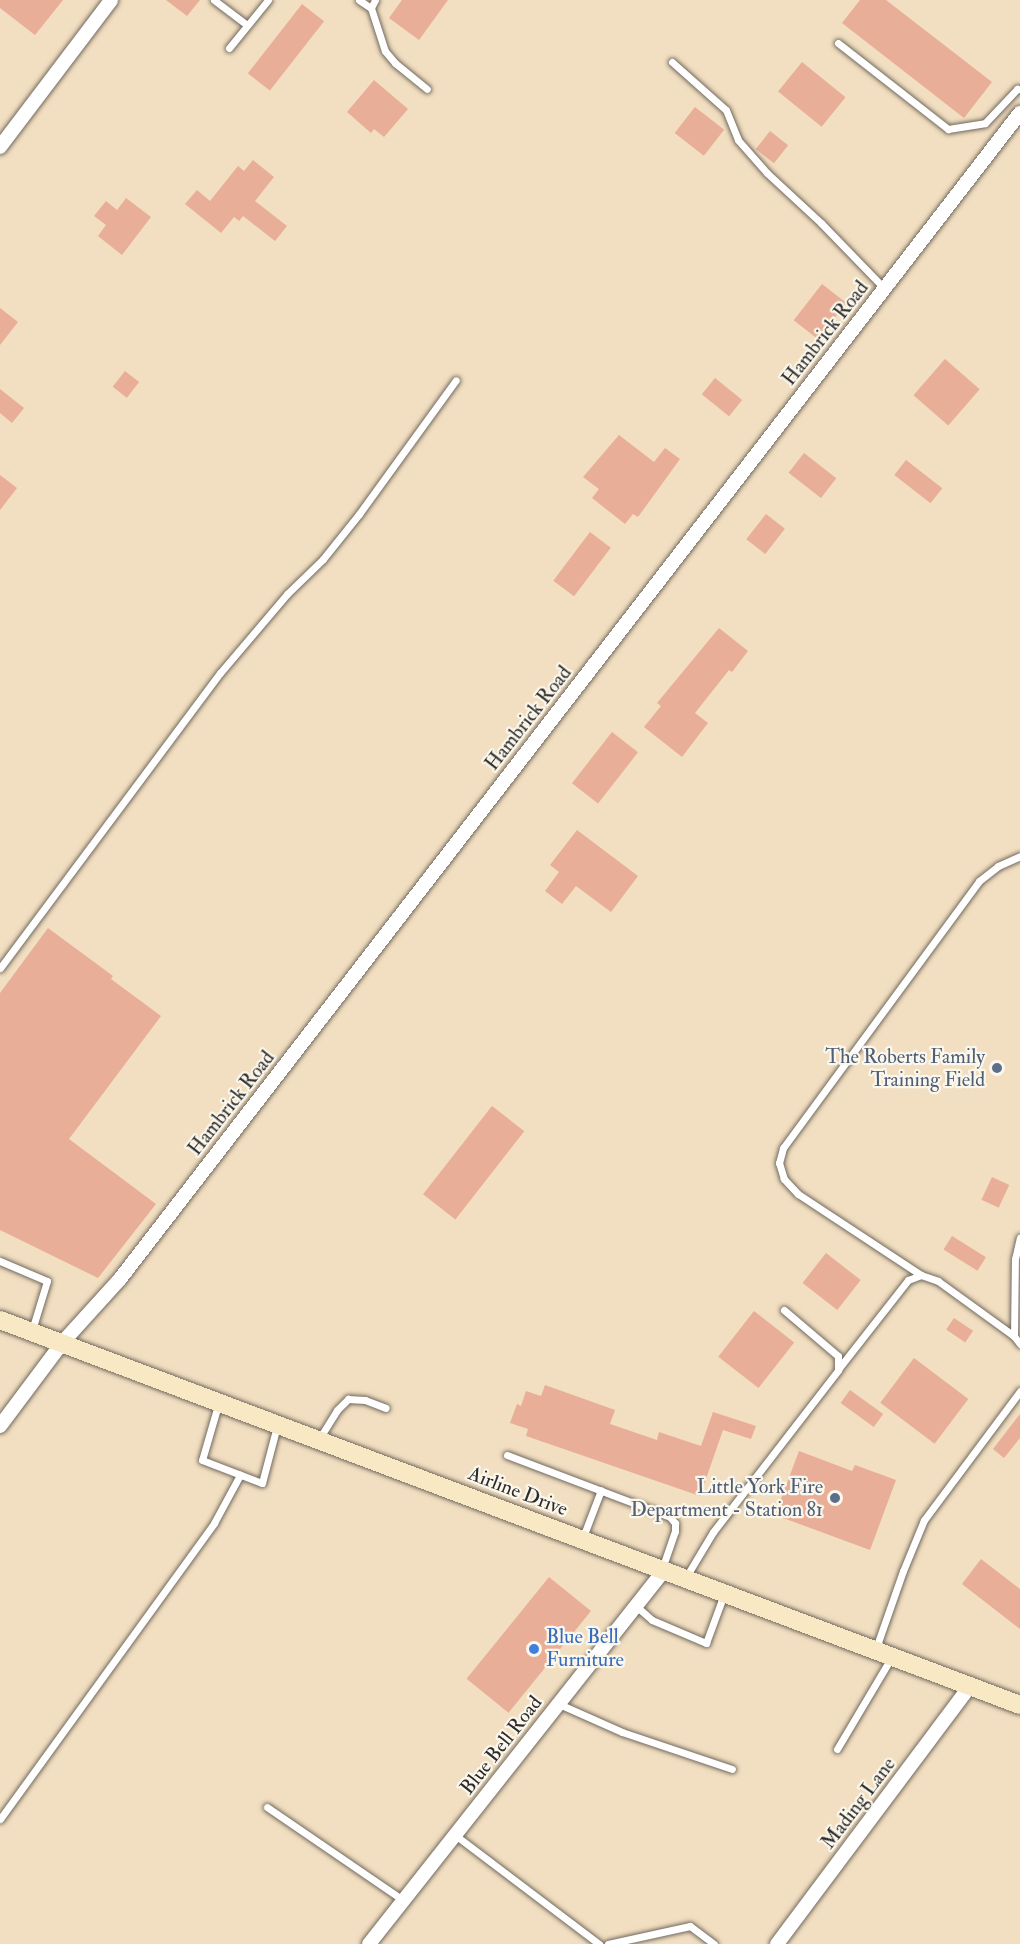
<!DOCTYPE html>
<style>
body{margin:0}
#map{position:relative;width:1020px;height:1944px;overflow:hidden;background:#f2dec0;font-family:"IM FELL Double Pica",serif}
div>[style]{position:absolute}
.building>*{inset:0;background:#e9ae97;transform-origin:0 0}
.roads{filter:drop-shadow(0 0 2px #716a5f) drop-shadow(0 0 2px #716a5f)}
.lane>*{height:7px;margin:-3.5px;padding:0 3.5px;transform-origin:3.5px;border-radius:3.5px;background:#fff}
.street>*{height:14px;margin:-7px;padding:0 7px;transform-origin:7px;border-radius:7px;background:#fff}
.secondary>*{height:18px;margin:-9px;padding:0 9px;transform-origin:9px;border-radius:9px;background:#f8e8c3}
.dots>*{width:16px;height:16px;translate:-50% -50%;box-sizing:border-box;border:3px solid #fbf7ec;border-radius:50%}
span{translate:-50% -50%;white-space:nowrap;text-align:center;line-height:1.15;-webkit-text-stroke:4.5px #fbf7ec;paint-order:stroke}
.street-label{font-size:20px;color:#2b2b2b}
.service-label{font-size:20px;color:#4e5e75}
.right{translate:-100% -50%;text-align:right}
.shop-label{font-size:20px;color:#366cbe}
.left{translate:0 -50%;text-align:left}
</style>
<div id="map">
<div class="building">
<i style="clip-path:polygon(0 0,63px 0,35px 35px,0 8px)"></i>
<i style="clip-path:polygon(166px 0,200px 0,187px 16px)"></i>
<i style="clip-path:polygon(402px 0,448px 0,419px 40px,389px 18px)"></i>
<i style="clip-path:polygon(860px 0,886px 0,992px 82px,964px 118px,842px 23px)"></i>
<i style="left:302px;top:4px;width:28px;height:88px;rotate:38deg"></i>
<i style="left:802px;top:62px;width:56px;height:38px;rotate:39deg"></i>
<i style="clip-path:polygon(374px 80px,408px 109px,384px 137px,374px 129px,371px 133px,347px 112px)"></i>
<i style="left:695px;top:107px;width:37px;height:33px;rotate:38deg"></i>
<i style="left:770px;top:131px;width:23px;height:23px;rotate:38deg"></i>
<i style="clip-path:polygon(253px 160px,274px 177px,255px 201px,287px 226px,275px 241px,243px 216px,239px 221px,234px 217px,221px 233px,185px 204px,197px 190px,210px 201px,238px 166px,244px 171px)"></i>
<i style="clip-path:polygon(126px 198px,151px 217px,122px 255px,98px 236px,106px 225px,94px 216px,106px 201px,117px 210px)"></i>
<i style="left:822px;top:284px;width:31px;height:46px;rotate:38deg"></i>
<i style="clip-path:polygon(0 308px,18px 322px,0 345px)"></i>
<i style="left:945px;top:359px;width:46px;height:48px;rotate:41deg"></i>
<i style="left:125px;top:371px;width:18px;height:20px;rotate:38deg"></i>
<i style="left:715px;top:378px;width:35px;height:21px;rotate:39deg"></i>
<i style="clip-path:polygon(0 389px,24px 408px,12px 423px,0 413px)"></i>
<i style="clip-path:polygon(619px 435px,654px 462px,665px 448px,680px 459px,638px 517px,633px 514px,625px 524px,592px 498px,599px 489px,583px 477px)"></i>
<i style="left:804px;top:453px;width:41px;height:25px;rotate:38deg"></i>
<i style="left:906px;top:460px;width:46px;height:19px;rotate:38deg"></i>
<i style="clip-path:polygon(0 475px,17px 488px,0 510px)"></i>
<i style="left:766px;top:514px;width:24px;height:32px;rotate:38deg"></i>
<i style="left:590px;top:532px;width:26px;height:61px;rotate:37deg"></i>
<i style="clip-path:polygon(719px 628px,748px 651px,732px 672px,729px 670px,695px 713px,708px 723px,682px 757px,644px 727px,661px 706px,657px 703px)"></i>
<i style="left:612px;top:732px;width:33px;height:65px;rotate:38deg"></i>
<i style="clip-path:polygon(577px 830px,638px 876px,611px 912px,576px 886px,562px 904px,545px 891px,559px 872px,550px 865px)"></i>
<i style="clip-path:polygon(48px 928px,113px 976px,111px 979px,161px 1016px,69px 1139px,156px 1204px,98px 1278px,0 1230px,0 993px)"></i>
<i style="left:492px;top:1106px;width:41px;height:112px;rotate:38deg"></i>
<i style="left:992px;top:1177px;width:19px;height:25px;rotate:25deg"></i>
<i style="left:952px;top:1236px;width:40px;height:16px;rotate:32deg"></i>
<i style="left:826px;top:1253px;width:44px;height:38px;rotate:38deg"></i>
<i style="left:754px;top:1311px;width:51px;height:58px;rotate:38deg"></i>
<i style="left:954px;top:1318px;width:23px;height:14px;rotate:34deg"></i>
<i style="left:914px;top:1358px;width:68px;height:56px;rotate:37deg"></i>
<i style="clip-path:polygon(545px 1385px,615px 1410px,610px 1424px,657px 1440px,659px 1432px,701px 1446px,713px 1412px,756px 1426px,751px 1439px,723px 1430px,700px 1496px,526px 1436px,528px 1429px,510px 1423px,517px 1404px,521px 1406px,526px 1391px,541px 1396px)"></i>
<i style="left:850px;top:1390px;width:41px;height:16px;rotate:36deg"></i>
<i style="clip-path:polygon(1020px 1414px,1020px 1438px,1004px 1458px,993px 1449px)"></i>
<i style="clip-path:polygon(799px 1451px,852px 1471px,855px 1465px,896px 1480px,870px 1550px,775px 1515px)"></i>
<i style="clip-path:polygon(981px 1559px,1020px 1589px,1020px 1629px,962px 1584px)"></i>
<i style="left:549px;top:1577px;width:54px;height:131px;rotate:39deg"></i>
</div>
<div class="roads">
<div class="lane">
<i style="left:214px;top:0;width:41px;rotate:37.1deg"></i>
<i style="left:359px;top:0;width:14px;rotate:34deg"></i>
<i style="left:375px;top:0;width:9px;rotate:117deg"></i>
<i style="left:371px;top:8px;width:45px;rotate:72deg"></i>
<i style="left:385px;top:51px;width:16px;rotate:50deg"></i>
<i style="left:395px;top:63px;width:41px;rotate:39.1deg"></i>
<i style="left:838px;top:43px;width:140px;rotate:38deg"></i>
<i style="left:948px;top:129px;width:37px;rotate:-9deg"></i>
<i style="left:985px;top:123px;width:47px;rotate:-46.7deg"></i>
<i style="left:1017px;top:89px;width:3px"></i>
<i style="left:229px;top:48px;width:62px;rotate:-50.9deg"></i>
<i style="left:672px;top:62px;width:72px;rotate:41.6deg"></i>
<i style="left:726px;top:110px;width:32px;rotate:68deg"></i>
<i style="left:738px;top:140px;width:44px;rotate:48.7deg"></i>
<i style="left:767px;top:173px;width:74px;rotate:42.8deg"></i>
<i style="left:821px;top:223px;width:91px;rotate:45.9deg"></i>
<i style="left:0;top:968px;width:368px;rotate:-53.3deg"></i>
<i style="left:220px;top:673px;width:104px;rotate:-49.7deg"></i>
<i style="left:287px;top:594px;width:50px;rotate:-44.2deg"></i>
<i style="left:323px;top:559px;width:58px;rotate:-51.3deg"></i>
<i style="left:359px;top:514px;width:165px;rotate:-54.1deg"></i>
<i style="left:0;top:1261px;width:51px;rotate:23.1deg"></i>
<i style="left:47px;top:1281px;width:51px;rotate:107deg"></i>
<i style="left:921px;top:1275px;width:147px;rotate:-146.6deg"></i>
<i style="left:798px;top:1194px;width:21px;rotate:-133deg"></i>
<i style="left:784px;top:1179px;width:17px;rotate:-107deg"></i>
<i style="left:779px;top:1163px;width:16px;rotate:-75deg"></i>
<i style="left:783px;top:1148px;width:331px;rotate:-53.7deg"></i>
<i style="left:979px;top:881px;width:24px;rotate:-38deg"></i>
<i style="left:998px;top:866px;width:24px;rotate:-24deg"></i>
<i style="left:1014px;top:1336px;width:77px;rotate:-89.3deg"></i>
<i style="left:1015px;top:1259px;width:22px;rotate:-77deg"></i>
<i style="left:839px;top:1368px;width:112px;rotate:-51.9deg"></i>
<i style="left:908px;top:1280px;width:14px;rotate:-21deg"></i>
<i style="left:921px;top:1275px;width:18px;rotate:19deg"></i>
<i style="left:938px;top:1281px;width:94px;rotate:35.9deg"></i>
<i style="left:1014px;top:1336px;width:10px;rotate:53deg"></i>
<i style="left:218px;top:1405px;width:57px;rotate:106.2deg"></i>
<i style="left:202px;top:1460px;width:64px;rotate:21deg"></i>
<i style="left:262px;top:1483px;width:59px;rotate:-75.3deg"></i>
<i style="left:319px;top:1439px;width:34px;rotate:-58deg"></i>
<i style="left:337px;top:1410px;width:16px;rotate:-45deg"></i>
<i style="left:348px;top:1399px;width:17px;rotate:3deg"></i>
<i style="left:365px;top:1400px;width:22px;rotate:21deg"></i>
<i style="left:507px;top:1455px;width:174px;rotate:20.8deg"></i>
<i style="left:670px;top:1517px;width:8px;rotate:50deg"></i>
<i style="left:675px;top:1523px;width:8px;rotate:90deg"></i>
<i style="left:675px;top:1531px;width:39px;rotate:109deg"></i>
<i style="left:583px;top:1537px;width:50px;rotate:-69deg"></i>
<i style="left:686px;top:1577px;width:52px;rotate:-59deg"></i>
<i style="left:713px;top:1532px;width:205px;rotate:-52.3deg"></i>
<i style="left:838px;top:1370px;width:14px;rotate:-90deg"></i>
<i style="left:838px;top:1356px;width:71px;rotate:-139.6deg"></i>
<i style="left:636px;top:1606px;width:21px;rotate:41deg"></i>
<i style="left:652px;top:1620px;width:59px;rotate:23.1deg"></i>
<i style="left:706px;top:1643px;width:52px;rotate:-69.8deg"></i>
<i style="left:876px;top:1648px;width:82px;rotate:-70.7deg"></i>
<i style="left:903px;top:1571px;width:55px;rotate:-67.6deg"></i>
<i style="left:924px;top:1520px;width:161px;rotate:-53.3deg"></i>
<i style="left:559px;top:1704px;width:69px;rotate:24deg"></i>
<i style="left:622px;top:1732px;width:116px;rotate:18.6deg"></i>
<i style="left:837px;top:1749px;width:106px;rotate:-59.3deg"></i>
<i style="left:267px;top:1807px;width:165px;rotate:34.4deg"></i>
<i style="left:0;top:1819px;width:365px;rotate:-54.1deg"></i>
<i style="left:214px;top:1523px;width:55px;rotate:-61.6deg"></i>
<i style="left:455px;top:1835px;width:181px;rotate:37.1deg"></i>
<i style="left:608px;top:1944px;width:84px;rotate:-12.4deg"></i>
<i style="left:690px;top:1926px;width:30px;rotate:37deg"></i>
</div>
<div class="street">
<i style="left:0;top:147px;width:184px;rotate:-52.9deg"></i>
<i style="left:0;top:1426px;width:104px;rotate:-53.2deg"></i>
<i style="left:62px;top:1343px;width:86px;rotate:-47.8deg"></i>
<i style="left:120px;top:1279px;width:1473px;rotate:-52.34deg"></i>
<i style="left:369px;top:1944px;width:476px;rotate:-51.7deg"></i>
<i style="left:777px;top:1944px;width:324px;rotate:-53.2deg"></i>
</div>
<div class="secondary">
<i style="left:0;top:1320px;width:1090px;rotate:20.68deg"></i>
</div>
</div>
<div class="dots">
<i style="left:997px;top:1068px;background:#5c6f8a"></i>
<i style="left:835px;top:1498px;background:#5c6f8a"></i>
<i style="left:534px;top:1649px;background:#3f7fe0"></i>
</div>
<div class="street-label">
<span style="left:825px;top:333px;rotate:-52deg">Hambrick Road</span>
<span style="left:528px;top:718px;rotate:-52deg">Hambrick Road</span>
<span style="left:231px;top:1103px;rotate:-52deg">Hambrick Road</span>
<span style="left:518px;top:1491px;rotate:21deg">Airline Drive</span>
<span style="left:501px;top:1745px;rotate:-52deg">Blue Bell Road</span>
<span style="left:858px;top:1803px;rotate:-53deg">Mading Lane</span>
</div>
<div class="service-label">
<span class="right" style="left:985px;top:1068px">The Roberts Family<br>Training Field</span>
<span class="right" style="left:823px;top:1498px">Little York Fire<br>Department - Station 81</span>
</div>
<div class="shop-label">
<span class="left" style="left:546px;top:1648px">Blue Bell<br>Furniture</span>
</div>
</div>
